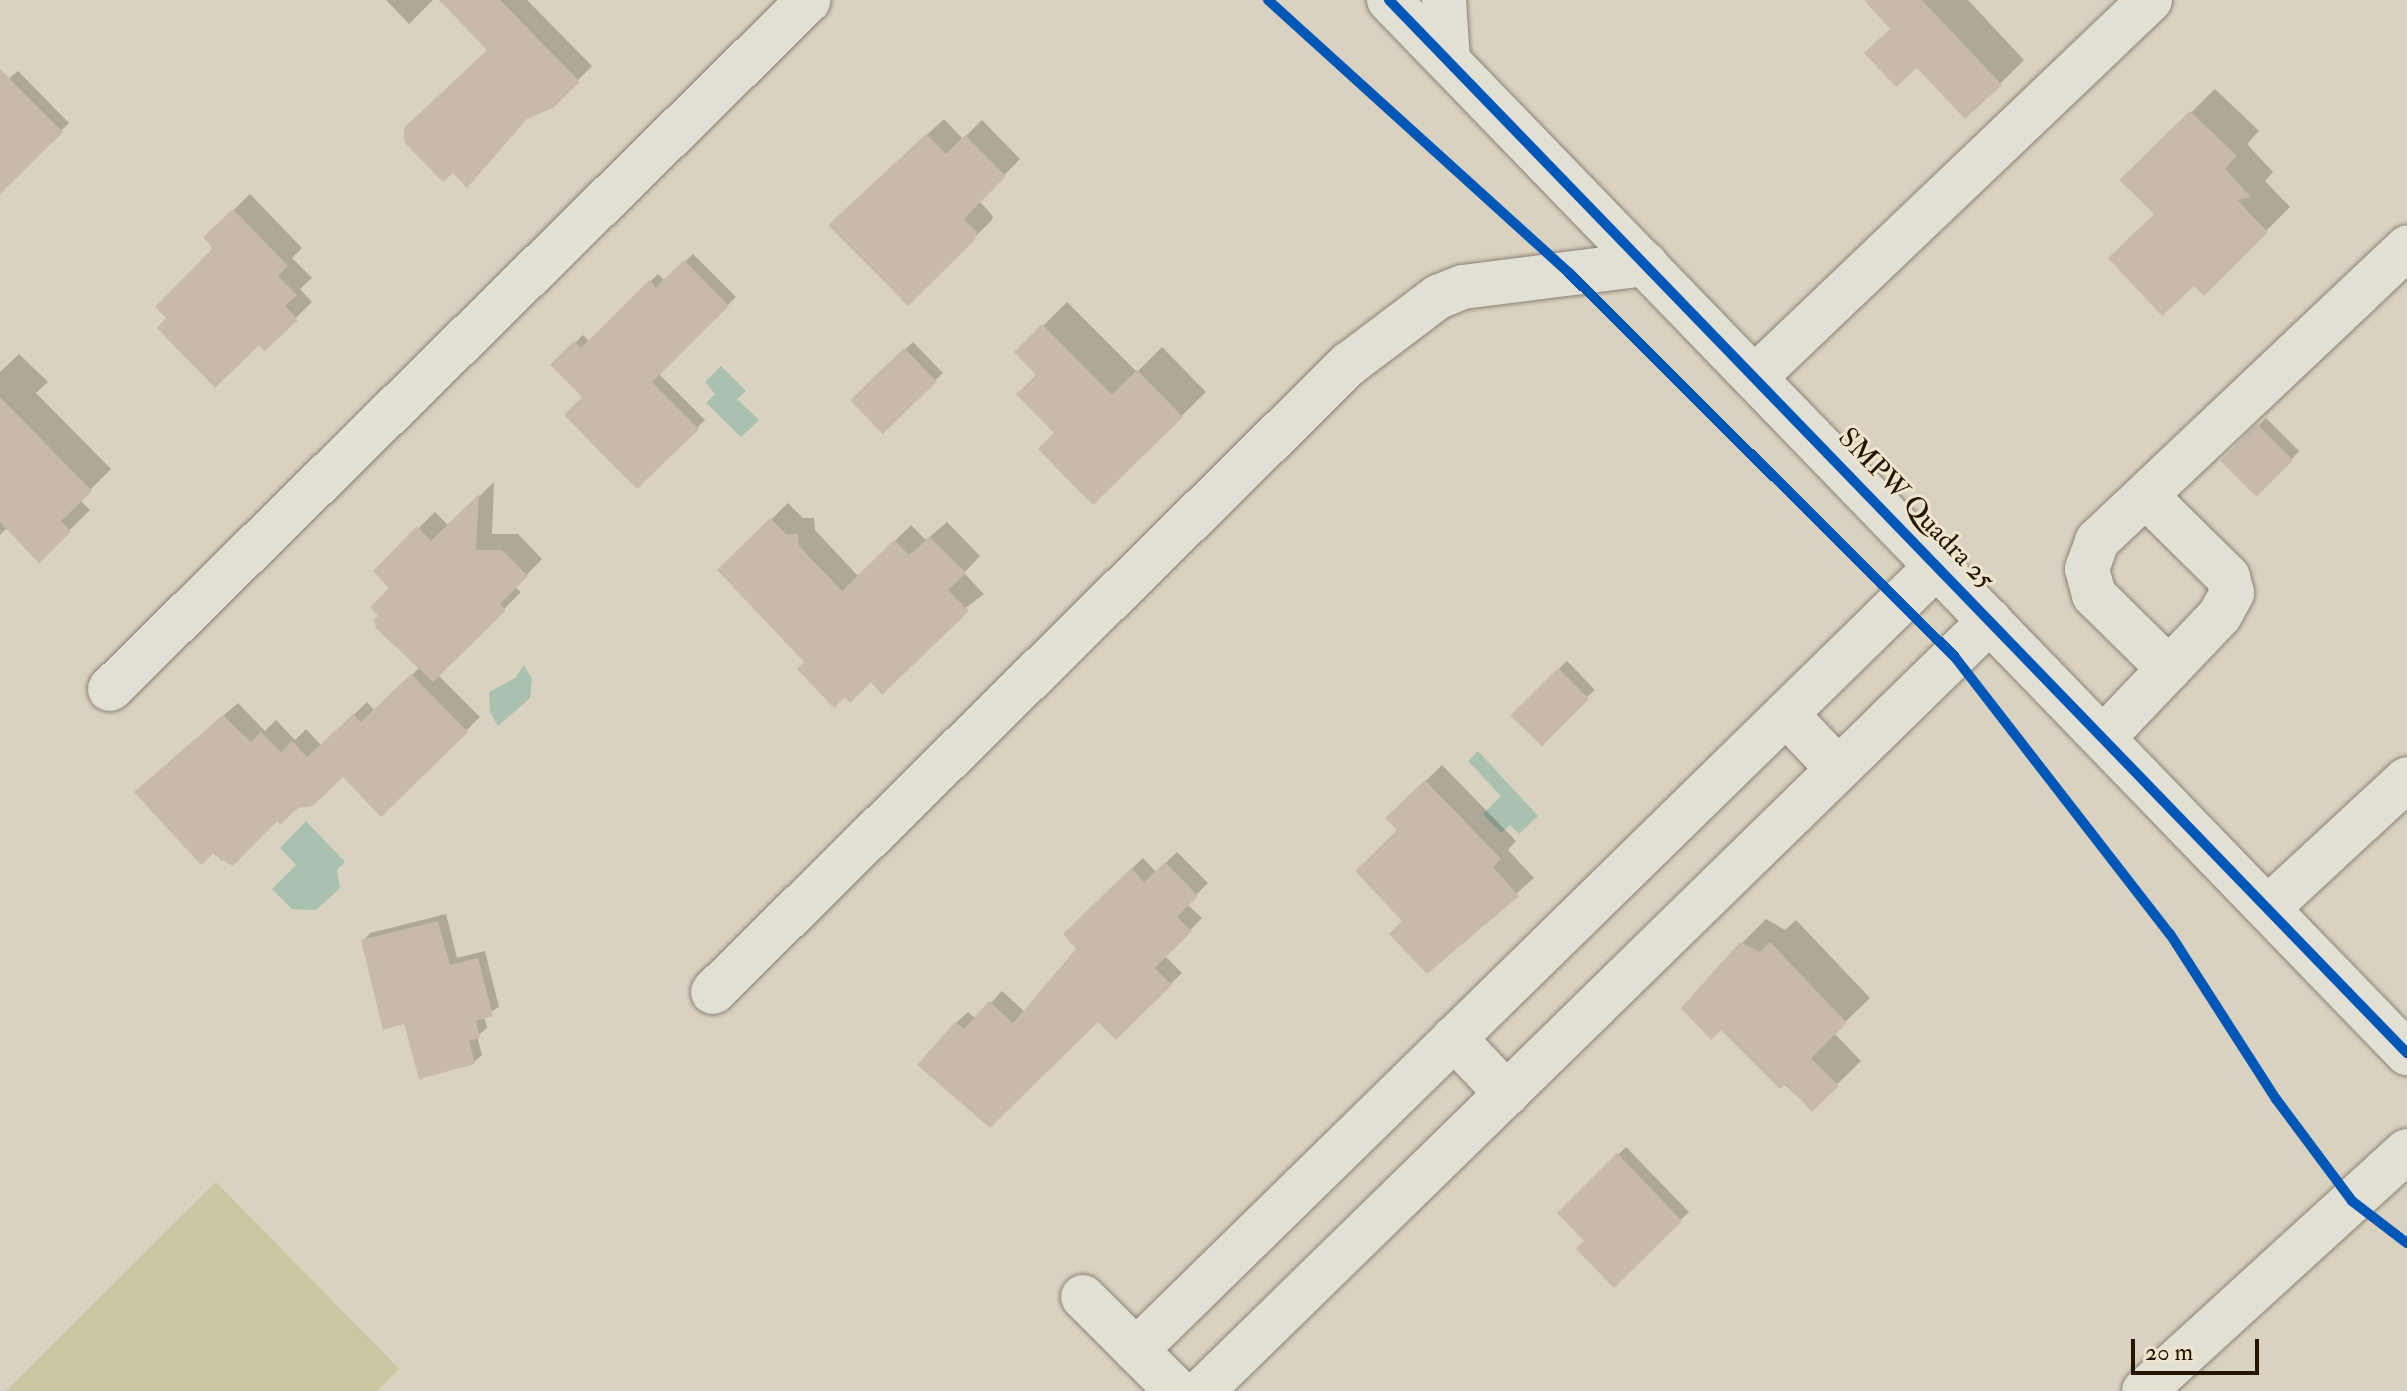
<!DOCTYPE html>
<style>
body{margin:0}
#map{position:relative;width:2407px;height:1391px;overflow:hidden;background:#dad2c0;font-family:"IM FELL Double Pica",serif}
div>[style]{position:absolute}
.green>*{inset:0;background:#cac6a1}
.water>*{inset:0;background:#abc1af}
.shadow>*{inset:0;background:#0003;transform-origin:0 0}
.building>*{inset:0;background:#c7baac;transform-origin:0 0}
.roads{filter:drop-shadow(0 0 2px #8a8376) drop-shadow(0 0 2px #8a8376)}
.minor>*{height:44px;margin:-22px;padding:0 22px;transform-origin:22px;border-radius:22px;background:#e2dfd5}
.cycleway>*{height:10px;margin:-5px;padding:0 5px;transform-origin:5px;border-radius:5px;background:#0057b8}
span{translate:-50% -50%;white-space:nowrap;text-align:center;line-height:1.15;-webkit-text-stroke:6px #eee5cf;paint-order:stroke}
.street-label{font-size:28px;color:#251400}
.scale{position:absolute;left:2131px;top:1339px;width:128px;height:36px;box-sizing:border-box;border:4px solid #251400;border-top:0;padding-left:10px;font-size:24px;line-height:28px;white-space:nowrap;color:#251400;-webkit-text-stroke:6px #eee5cf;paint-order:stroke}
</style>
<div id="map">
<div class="green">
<i style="clip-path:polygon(216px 1182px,399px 1369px,377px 1391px,6px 1391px)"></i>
</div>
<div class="water">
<i style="clip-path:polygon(721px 366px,746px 391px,737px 399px,759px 420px,741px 437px,706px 403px,715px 394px,705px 382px)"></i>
<i style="clip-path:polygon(524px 665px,532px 679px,530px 698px,498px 726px,490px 712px,489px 692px,515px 678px)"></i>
<i style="clip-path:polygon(1478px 751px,1538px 816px,1519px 834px,1510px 825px,1501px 833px,1483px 814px,1501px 796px,1468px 761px)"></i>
<i style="clip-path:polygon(306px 821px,345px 862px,337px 870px,340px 888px,316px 910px,292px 909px,272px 889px,296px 865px,280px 848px)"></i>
</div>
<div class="shadow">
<i style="clip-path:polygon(386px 0,433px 0,409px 24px)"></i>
<i style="clip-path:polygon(442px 0,527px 0,592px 66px,552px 106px)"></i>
<i style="clip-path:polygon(1870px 0,1968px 0,2024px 60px,2000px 84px,1892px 28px)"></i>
<i style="clip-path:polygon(18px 71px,69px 123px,0 191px,0 86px)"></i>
<i style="clip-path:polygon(2215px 89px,2259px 131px,2247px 144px,2273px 172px,2265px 181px,2290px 207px,2204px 293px,2156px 214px,2122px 180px)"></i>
<i style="clip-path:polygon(944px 119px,963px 139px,982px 120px,1020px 159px,979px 201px,993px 216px,991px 221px,908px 303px,847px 209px)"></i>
<i style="clip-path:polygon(250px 194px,302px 248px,292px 258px,312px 278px,300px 289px,312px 302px,265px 348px,206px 237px)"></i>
<i style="clip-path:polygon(693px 254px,736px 297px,658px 373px,705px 420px,637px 486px,585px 397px,553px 365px,583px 335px,590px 342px,658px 274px,665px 281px)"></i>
<i style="clip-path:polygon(1067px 302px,1137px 372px,1162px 347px,1206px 392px,1093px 503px,1057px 433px,1039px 374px,1017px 352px)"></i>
<i style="left:913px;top:342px;width:43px;height:84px;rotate:46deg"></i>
<i style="clip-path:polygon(19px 354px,48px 382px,36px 393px,111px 469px,80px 500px,90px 510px,39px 560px,8px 527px,0 535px,0 372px)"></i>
<i style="left:2266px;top:418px;width:47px;height:61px;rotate:45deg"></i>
<i style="clip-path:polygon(494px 482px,492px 534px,518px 534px,542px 559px,515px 587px,521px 592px,438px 675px,480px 717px,381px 814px,343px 774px,222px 861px,150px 779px,238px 703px,265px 731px,276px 720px,295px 740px,306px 729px,322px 746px,367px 702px,375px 711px,420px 667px,392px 588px,375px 571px,435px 512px,449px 526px)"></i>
<i style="clip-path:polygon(788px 503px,803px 518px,814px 518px,815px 530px,859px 577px,911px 525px,926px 540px,947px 522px,980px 556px,964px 573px,984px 594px,871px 679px,807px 662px,720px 570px)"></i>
<i style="left:1567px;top:661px;width:40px;height:76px;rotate:46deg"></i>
<i style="clip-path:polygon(1442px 765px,1516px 841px,1508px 850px,1534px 878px,1427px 972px,1405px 921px,1400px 830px,1388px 818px)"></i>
<i style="clip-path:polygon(1177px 852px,1208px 883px,1187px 904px,1202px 918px,1165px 956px,1182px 973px,1116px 1037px,1098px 1019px,989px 1126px,956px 1023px,968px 1012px,976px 1019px,1002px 991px,1025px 1012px,1079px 949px,1065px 934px,1143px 858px,1156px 872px)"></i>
<i style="clip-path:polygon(446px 914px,457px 958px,485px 951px,499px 1007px,484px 1016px,487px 1028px,477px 1036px,482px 1055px,474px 1062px,405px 1022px,363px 941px,370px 933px)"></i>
<i style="clip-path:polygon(1766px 919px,1785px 930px,1796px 920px,1870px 998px,1834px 1033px,1861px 1061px,1812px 1109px,1721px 1028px,1742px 943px)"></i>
<i style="clip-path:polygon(1626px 1147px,1689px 1212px,1614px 1285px,1587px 1241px,1559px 1213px)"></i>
</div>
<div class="building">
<i style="clip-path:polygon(439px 0,500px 0,580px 82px,553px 108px,527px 119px,467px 188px,453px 173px,443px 182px,404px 142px,404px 128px,487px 50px)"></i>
<i style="clip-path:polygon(1864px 0,1922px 0,2002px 85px,1965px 119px,1917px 68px,1896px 87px,1864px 53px,1890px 29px)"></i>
<i style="clip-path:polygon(0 69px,63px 132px,0 194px)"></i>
<i style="clip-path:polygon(2190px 111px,2237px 156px,2225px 169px,2251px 197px,2237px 200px,2268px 232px,2204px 296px,2194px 286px,2162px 316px,2108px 258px,2154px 214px,2119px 180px)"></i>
<i style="clip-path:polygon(926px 134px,946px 154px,965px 135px,1006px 176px,964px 219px,977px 232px,975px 240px,908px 306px,828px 225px)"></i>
<i style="clip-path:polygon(233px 209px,288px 266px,278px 276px,297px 295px,285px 306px,298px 320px,265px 351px,259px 345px,215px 388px,157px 328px,166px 318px,155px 307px,213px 248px,203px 237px)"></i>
<i style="clip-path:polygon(684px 260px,729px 306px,652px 382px,699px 429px,637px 489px,564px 415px,582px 397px,550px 365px,574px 341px,581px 348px,649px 280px,656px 287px)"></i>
<i style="clip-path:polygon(1042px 324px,1112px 395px,1137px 370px,1183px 417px,1093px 505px,1038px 449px,1054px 433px,1016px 394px,1036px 375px,1014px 352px)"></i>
<i style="left:904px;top:348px;width:47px;height:75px;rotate:46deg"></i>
<i style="clip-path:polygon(0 397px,92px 491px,61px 521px,71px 532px,39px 563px,0 522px)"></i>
<i style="left:2257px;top:424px;width:51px;height:52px;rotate:45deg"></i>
<i style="clip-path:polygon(479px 494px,476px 550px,502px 550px,528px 576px,500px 604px,506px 610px,433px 682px,377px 629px,373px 620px,378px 616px,370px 607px,389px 588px,373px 571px,417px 526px,431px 541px)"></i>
<i style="clip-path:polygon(770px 518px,786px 534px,798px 534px,799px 546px,842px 591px,894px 540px,909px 555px,930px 537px,966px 573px,948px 590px,969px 611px,882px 695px,871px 682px,850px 703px,845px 697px,834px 708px,797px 669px,804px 662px,717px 570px)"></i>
<i style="left:1558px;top:668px;width:44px;height:67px;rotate:45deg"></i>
<i style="clip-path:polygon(411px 674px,468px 732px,381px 817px,343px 777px,313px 806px,298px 808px,280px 825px,277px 821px,233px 866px,213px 854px,201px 865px,134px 792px,223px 715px,251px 742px,261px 732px,281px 752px,292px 741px,307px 757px,353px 714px,361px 722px)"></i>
<i style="clip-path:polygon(1425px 780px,1501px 859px,1493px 867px,1519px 896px,1427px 974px,1389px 934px,1402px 921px,1355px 871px,1397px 830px,1385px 818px)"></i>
<i style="clip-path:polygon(1165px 862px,1198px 896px,1177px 917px,1192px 931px,1155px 968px,1172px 985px,1116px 1040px,1098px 1022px,990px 1128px,917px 1065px,955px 1022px,964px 1029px,989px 1001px,1013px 1023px,1076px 949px,1063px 934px,1131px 868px,1144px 882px)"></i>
<i style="clip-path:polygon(438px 921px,450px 965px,478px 958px,493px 1016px,476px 1021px,480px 1038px,469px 1040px,475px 1064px,419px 1079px,404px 1024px,383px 1030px,361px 940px)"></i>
<i style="clip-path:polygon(1740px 942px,1760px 952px,1770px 942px,1847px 1023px,1811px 1058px,1839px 1086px,1812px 1112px,1786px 1084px,1780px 1089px,1721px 1030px,1711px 1040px,1681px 1008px)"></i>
<i style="clip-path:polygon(1617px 1153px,1682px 1221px,1614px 1288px,1576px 1249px,1584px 1241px,1557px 1213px)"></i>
</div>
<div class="roads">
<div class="minor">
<i style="left:1389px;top:0;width:1465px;rotate:45.97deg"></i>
<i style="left:1444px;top:0;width:60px;rotate:86.2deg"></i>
<i style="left:1755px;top:377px;width:546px;rotate:-43.66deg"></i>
<i style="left:2169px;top:669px;width:105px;rotate:-135.4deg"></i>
<i style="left:2094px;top:595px;width:27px;rotate:-105deg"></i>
<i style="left:2087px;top:569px;width:30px;rotate:-70deg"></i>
<i style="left:2097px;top:541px;width:427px;rotate:-43.4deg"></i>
<i style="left:110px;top:689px;width:981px;rotate:-44.59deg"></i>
<i style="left:1786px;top:714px;width:76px;rotate:46.6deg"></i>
<i style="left:2104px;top:737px;width:168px;rotate:-46.4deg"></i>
<i style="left:2220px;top:615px;width:25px;rotate:-61deg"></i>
<i style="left:2232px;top:593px;width:16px;rotate:-104deg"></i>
<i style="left:2228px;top:577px;width:114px;rotate:-135.4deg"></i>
<i style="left:2269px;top:907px;width:188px;rotate:-42.8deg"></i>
<i style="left:713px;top:992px;width:894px;rotate:-44.64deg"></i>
<i style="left:1349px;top:364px;width:111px;rotate:-37deg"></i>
<i style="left:1438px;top:297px;width:27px;rotate:-22deg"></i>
<i style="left:1463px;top:287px;width:184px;rotate:-7.2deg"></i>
<i style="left:1454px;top:1038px;width:77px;rotate:46.6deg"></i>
<i style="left:1083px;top:1297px;width:133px;rotate:45deg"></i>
<i style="left:1136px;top:1350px;width:1121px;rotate:-44.39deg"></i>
<i style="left:1202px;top:1391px;width:1102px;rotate:-44.34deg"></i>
<i style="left:2144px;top:1391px;width:356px;rotate:-42.4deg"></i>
</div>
</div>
<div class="cycleway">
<i style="left:1268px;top:0;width:406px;rotate:42.2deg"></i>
<i style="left:1569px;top:273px;width:543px;rotate:44.85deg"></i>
<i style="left:1954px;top:656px;width:352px;rotate:52.2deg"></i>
<i style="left:2170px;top:934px;width:196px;rotate:57.3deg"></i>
<i style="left:2276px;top:1099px;width:127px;rotate:53.3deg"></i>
<i style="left:2352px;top:1201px;width:69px;rotate:37.4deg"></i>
<i style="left:1389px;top:0;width:1465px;rotate:45.97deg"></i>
</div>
<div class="street-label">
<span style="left:1916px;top:509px;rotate:46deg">SMPW Quadra 25</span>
</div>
<div class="scale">20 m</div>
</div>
